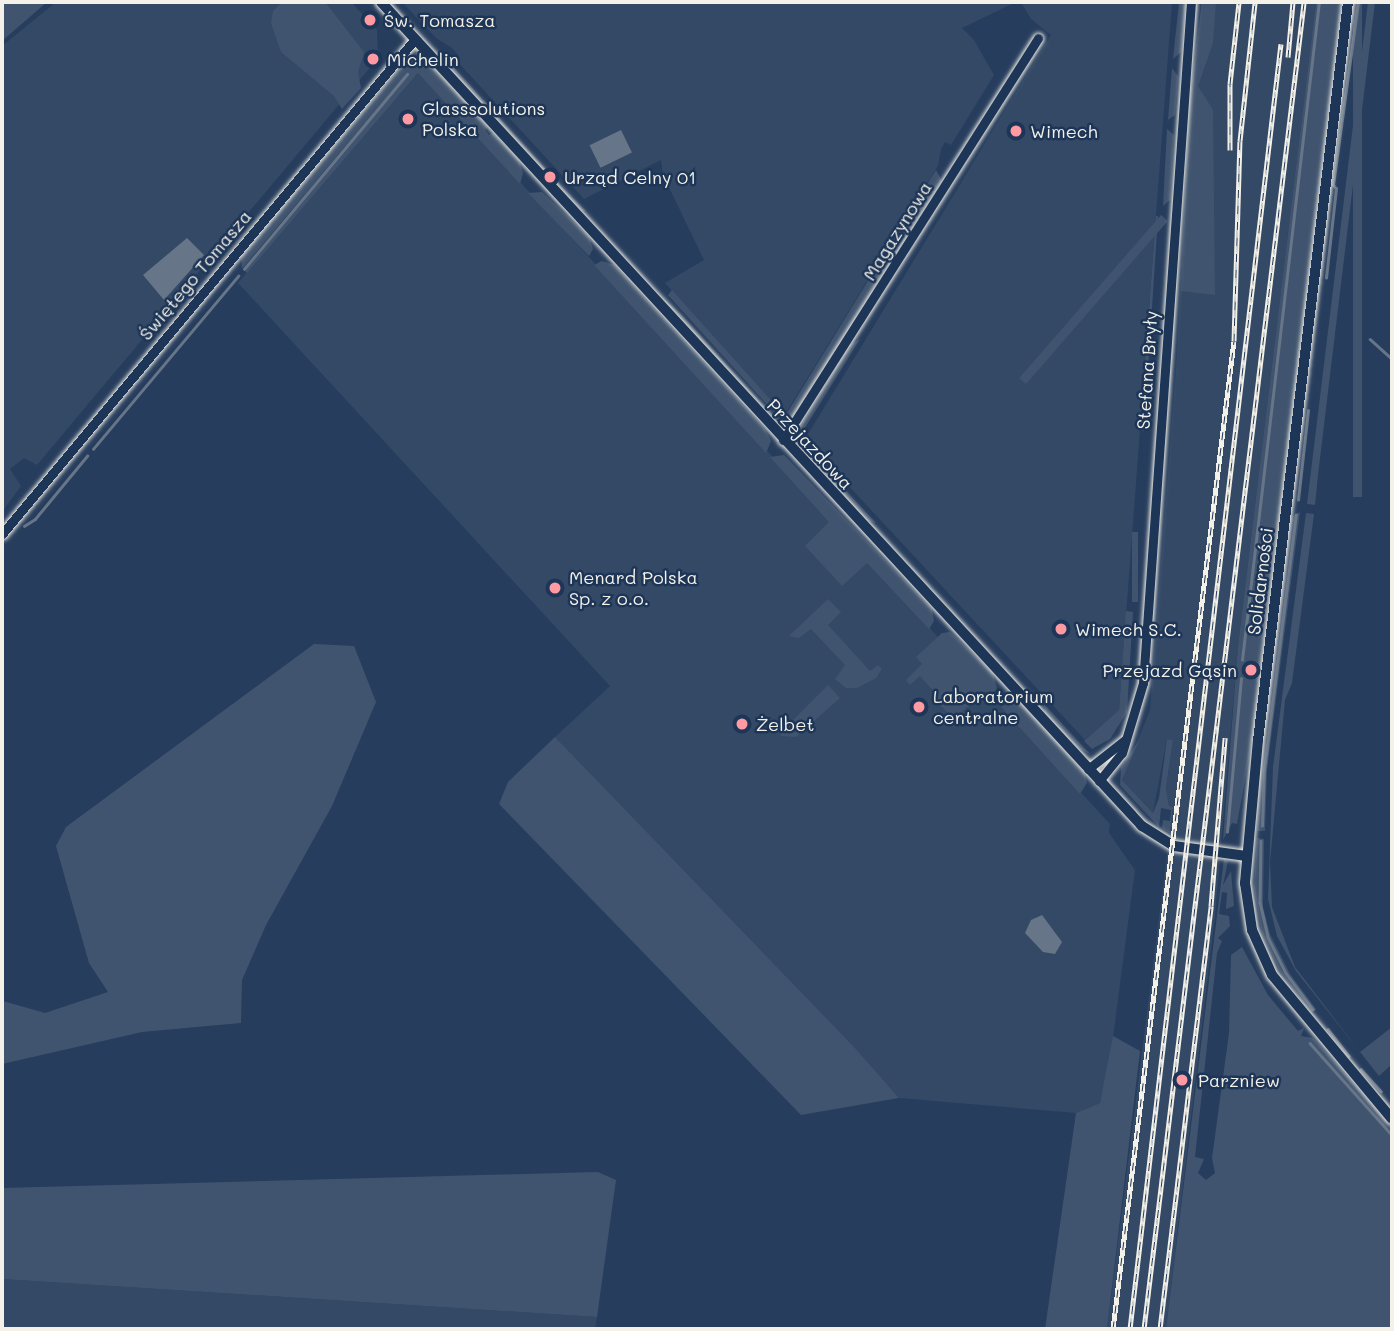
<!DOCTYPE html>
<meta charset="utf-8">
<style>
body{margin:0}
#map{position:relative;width:1394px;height:1331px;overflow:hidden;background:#263d5d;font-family:Mali,sans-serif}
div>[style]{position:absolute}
.built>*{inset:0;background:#334966}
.green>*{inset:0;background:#40546f;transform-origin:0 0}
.water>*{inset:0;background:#677588;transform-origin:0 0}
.stream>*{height:2.5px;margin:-1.25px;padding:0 1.25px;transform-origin:1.25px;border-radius:1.25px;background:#677588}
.roads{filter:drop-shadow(0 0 2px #f4f1e8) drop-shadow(0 0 2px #f4f1e8)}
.minor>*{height:9px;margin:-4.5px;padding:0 4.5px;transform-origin:4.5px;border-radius:4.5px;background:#1d3557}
.tertiary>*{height:10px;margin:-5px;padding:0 5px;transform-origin:5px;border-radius:5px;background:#1d3557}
.rail>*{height:5px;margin-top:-2.5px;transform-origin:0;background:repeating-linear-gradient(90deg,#1d3557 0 8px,#f4f1e8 0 16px);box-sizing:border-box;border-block:2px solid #f4f1e8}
.dots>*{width:19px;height:19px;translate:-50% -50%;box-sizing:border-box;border:4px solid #1d3557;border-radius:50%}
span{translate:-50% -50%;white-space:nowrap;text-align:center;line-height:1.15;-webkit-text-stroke:5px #1d3557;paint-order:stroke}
.poi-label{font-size:18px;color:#f4f1e8}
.left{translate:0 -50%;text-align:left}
.right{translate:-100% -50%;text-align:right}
.street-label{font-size:18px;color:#f4f1e8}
.frame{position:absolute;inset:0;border:4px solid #f4f1e8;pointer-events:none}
</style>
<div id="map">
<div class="built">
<i style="clip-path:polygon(56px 2px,351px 2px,377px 30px,378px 58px,37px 465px,24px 458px,10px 469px,21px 486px,2px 512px,2px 46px)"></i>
<i style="clip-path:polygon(402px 2px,1016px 2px,962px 28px,974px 40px,994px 75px,951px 145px,945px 142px,941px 149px,938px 166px,784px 416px,665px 283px,704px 260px,663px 175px,661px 160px,584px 199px,455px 59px,458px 55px,452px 48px,436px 38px)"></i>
<i style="clip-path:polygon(1021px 2px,1172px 2px,1119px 710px,1085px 740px,805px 439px,1051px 35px,1031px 19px)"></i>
<i style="clip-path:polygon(1202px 2px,1316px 2px,1238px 646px,1215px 916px,1166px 1329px,1107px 1329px,1173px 807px,1169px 806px,1166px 789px,1173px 740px,1167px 739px,1153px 813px,1122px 780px,1150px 710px,1177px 356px,1189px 105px)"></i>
<i style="clip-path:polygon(419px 72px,1110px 824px,1109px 833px,1135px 870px,1109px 1068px,1100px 1103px,1076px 1113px,899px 1098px,555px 737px,610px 686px,238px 283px)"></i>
<i style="clip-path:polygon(2px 1279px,597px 1317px,595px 1329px,2px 1329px)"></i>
</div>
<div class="green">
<i style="clip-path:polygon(47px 2px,2px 41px,2px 3px)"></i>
<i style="clip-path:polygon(282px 2px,325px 2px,364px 52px,358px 72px,361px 88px,342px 109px,334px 96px,281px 52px,271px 23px,273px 11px)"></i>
<i style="clip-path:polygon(1179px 2px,1186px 2px,1181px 52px,1173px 59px)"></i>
<i style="clip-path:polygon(1202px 2px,1216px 2px,1213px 43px,1198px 86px,1213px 110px,1215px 295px,1181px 291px,1189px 105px)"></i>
<i style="clip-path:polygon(1316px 2px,1342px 2px,1254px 729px,1237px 824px,1232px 823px,1223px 840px,1238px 646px)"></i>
<i style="left:1353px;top:2px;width:9px;height:495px"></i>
<i style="clip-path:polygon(1368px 2px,1375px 2px,1318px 475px,1315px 505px,1307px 504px)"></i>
<i style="clip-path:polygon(412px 59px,430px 64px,488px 127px,485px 130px,489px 135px,493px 133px,519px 160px,523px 173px,520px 184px,418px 73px,247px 273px,244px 270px,406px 74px,242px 269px,241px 255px,400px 68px)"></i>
<i style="clip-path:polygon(449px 62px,562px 187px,586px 211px,579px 211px,451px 72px)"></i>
<i style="clip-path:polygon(1172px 68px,1178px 76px,1175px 115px,1168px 120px)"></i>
<i style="clip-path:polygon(1186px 112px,1173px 352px,1167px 384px)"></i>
<i style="clip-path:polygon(1167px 129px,1174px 135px,1170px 200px,1163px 206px)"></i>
<i style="clip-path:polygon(936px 170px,942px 181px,792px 421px,783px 422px,668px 295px,672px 290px,785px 416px)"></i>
<i style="clip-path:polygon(542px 192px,589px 237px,593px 249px,589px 256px,528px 193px)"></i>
<i style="left:1161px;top:215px;width:9px;height:216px;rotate:41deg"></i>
<i style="clip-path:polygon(1156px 216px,1158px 216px,1144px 431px,1140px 430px)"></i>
<i style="clip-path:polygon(602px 261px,614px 265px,765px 429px,771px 441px,766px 453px,594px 265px)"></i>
<i style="clip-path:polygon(665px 300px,681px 314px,778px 422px,666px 305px)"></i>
<i style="clip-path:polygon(860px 339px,803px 431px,799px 429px,850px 345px)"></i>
<i style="clip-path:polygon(797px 441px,802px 443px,876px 523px,864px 520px)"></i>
<i style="clip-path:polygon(784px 455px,932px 609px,934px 621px,929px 629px,867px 563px,842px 586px,805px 546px,829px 522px,770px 457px)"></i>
<i style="clip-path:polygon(1300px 512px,1267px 770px,1265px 831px,1257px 831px,1259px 772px,1290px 518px)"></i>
<i style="clip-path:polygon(1306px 513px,1314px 514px,1292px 683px,1285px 700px,1270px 862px,1272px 907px,1295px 967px,1360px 1052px,1392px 1027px,1392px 1064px,1379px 1076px,1296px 971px,1277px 936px,1268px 899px,1273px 767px)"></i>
<i style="left:1132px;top:532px;width:6px;height:70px"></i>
<i style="clip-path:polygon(828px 599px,841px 612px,828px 625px,870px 671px,878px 665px,882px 669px,876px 678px,857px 688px,846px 688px,835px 679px,845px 665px,811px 629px,799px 638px,789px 636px)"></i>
<i style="clip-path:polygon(1126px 611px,1133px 612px,1127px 712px,1110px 739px,1092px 749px,1084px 741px,1119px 710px)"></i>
<i style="clip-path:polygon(950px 632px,992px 672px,997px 688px,992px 697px,985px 691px,946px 726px,942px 721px,949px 714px,935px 700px,938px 696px,920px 676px,910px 685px,906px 680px,922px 664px,916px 657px,942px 633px)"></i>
<i style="clip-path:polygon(314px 644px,354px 646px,376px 702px,332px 806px,266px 925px,242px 980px,241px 1023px,142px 1032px,2px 1064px,3px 1001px,45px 1013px,108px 992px,89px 963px,56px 846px,66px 827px)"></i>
<i style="clip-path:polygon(828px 685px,840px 698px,796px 737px,781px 736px,777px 725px,784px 714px,791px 722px)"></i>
<i style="clip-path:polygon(1011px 701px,1022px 704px,1084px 771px,1087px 783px,1080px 794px,1001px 707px)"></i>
<i style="clip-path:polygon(1044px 704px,1090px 754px,1074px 746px,1045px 714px)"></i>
<i style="clip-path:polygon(555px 737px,853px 1046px,899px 1098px,801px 1115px,499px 804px,508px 782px)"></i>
<i style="clip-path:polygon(1140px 738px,1122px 780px,1153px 813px,1159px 798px,1167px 739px,1173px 740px,1166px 788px,1169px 806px,1173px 807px,1170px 833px,1162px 828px,1163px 820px,1170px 821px,1171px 810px,1161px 808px,1159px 827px,1120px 785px,1121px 768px)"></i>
<i style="clip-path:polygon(1257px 838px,1264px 839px,1263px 907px,1270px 934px,1290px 974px,1316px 1009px,1311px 1013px,1280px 971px,1262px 933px,1254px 888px)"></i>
<i style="clip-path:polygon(1224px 859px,1228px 861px,1223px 885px,1231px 871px,1234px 906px,1226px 909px,1227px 893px,1222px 892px,1219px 914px,1229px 916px,1230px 926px,1218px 938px,1222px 941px,1217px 953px,1195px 1157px,1204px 1159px,1198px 1173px,1206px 1180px,1215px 1173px,1212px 1158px,1229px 1033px,1231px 955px,1242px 947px,1268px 995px,1298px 1031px,1304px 1028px,1301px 1036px,1313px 1038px,1392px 1126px,1392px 1329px,1166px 1329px)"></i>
<i style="clip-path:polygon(1113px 1036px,1140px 1051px,1107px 1329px,1045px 1329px,1076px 1113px,1100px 1103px)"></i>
<i style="clip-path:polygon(598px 1172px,616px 1180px,597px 1317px,2px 1279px,2px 1188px)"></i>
</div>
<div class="water">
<i style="left:621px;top:130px;width:25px;height:35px;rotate:64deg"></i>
<i style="clip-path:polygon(187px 238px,204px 255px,164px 300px,143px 275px)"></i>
<i style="clip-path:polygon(1042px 915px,1062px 942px,1055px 954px,1043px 952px,1025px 933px,1031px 920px)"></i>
</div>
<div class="stream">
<i style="left:244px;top:269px;width:254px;rotate:-50.1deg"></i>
<i style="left:1326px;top:278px;width:90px;rotate:-83.6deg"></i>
<i style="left:1336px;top:189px;width:5px;rotate:-127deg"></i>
<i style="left:1333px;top:185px;width:185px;rotate:-82.2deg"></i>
<i style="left:1370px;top:339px;width:30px;rotate:42deg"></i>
<i style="left:93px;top:449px;width:226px;rotate:-50deg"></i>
<i style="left:1298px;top:500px;width:90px;rotate:-83.6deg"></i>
<i style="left:24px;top:526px;width:13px;rotate:-32deg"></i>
<i style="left:35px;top:519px;width:82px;rotate:-50.5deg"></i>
<i style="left:1242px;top:660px;width:662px;rotate:-83.33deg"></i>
<i style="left:1262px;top:826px;width:55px;rotate:-87.9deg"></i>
<i style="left:1264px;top:771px;width:258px;rotate:-82.9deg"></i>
<i style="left:1227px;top:832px;width:154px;rotate:-84.8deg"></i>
<i style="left:1261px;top:841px;width:61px;rotate:90.9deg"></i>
<i style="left:1260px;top:902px;width:36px;rotate:77deg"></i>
<i style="left:1268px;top:937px;width:40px;rotate:63.4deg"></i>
<i style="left:1286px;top:973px;width:45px;rotate:53.1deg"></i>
<i style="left:1328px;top:1029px;width:34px;rotate:52deg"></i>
<i style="left:1310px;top:1043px;width:123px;rotate:48.3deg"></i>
<i style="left:1361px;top:1069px;width:30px;rotate:48deg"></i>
</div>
<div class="roads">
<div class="minor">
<i style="left:783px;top:440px;width:476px;rotate:-57.6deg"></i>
<i style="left:2px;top:534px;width:645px;rotate:-50.16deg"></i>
<i style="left:1088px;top:769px;width:48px;rotate:-38.3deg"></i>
<i style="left:1099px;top:781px;width:36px;rotate:-51deg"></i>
<i style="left:1122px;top:753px;width:73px;rotate:-73.3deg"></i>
<i style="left:1143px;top:683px;width:683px;rotate:-85.97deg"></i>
</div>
<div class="tertiary">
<i style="left:381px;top:2px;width:1122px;rotate:47.28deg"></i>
<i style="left:1142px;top:826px;width:38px;rotate:32deg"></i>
<i style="left:1174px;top:846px;width:73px;rotate:7.9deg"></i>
<i style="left:1348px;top:2px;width:743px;rotate:96.95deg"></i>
<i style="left:1258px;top:740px;width:144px;rotate:95.2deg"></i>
<i style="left:1245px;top:883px;width:48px;rotate:81.5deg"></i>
<i style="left:1252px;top:930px;width:49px;rotate:66deg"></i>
<i style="left:1272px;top:975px;width:187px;rotate:50.2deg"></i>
</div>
</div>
<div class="rail">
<i style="left:1288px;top:57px;width:55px;rotate:-84.8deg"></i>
<i style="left:1230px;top:150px;width:66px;rotate:-90deg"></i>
<i style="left:1230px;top:84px;width:82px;rotate:-83.7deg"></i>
<i style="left:1113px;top:1329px;width:995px;rotate:-83.02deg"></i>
<i style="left:1234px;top:341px;width:200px;rotate:-88.3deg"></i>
<i style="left:1240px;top:141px;width:140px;rotate:-83.8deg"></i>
<i style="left:1130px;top:1329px;width:1294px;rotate:-83.3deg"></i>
<i style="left:1144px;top:1329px;width:1337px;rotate:-83.12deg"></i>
<i style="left:1160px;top:1329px;width:426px;rotate:-83.1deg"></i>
<i style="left:1211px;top:906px;width:169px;rotate:-85.2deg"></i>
</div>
<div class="dots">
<i style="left:370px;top:20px;background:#ff9aa2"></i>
<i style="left:373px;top:59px;background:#ff9aa2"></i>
<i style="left:408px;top:119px;background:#ff9aa2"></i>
<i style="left:1016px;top:131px;background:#ff9aa2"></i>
<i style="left:550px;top:177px;background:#ff9aa2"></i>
<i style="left:555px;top:588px;background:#ff9aa2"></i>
<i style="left:1061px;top:629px;background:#ff9aa2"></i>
<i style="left:1251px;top:670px;background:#ff9aa2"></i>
<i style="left:919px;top:707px;background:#ff9aa2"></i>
<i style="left:742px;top:724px;background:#ff9aa2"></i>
<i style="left:1182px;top:1080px;background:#ff9aa2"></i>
</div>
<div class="poi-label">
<span class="left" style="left:384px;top:20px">Św. Tomasza</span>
<span class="left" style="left:387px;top:59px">Michelin</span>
<span class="left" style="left:422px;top:119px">Glasssolutions<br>Polska</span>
<span class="left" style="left:1030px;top:131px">Wimech</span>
<span class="left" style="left:564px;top:177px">Urząd Celny 01</span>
<span class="left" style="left:569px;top:588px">Menard Polska<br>Sp. z o.o.</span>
<span class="left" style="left:1075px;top:629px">Wimech S.C.</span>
<span class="right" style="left:1237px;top:670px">Przejazd Gąsin</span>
<span class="left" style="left:933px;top:707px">Laboratorium<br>centralne</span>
<span class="left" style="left:756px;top:724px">Żelbet</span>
<span class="left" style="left:1198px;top:1080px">Parzniew</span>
</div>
<div class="street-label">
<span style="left:897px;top:231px;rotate:-58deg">Magazynowa</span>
<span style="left:195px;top:275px;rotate:-50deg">Świętego Tomasza</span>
<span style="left:1147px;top:370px;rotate:-86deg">Stefana Bryły</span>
<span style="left:810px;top:444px;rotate:47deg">Przejazdowa</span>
<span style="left:1260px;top:581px;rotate:-83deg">Solidarności</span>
</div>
<div class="frame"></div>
</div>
